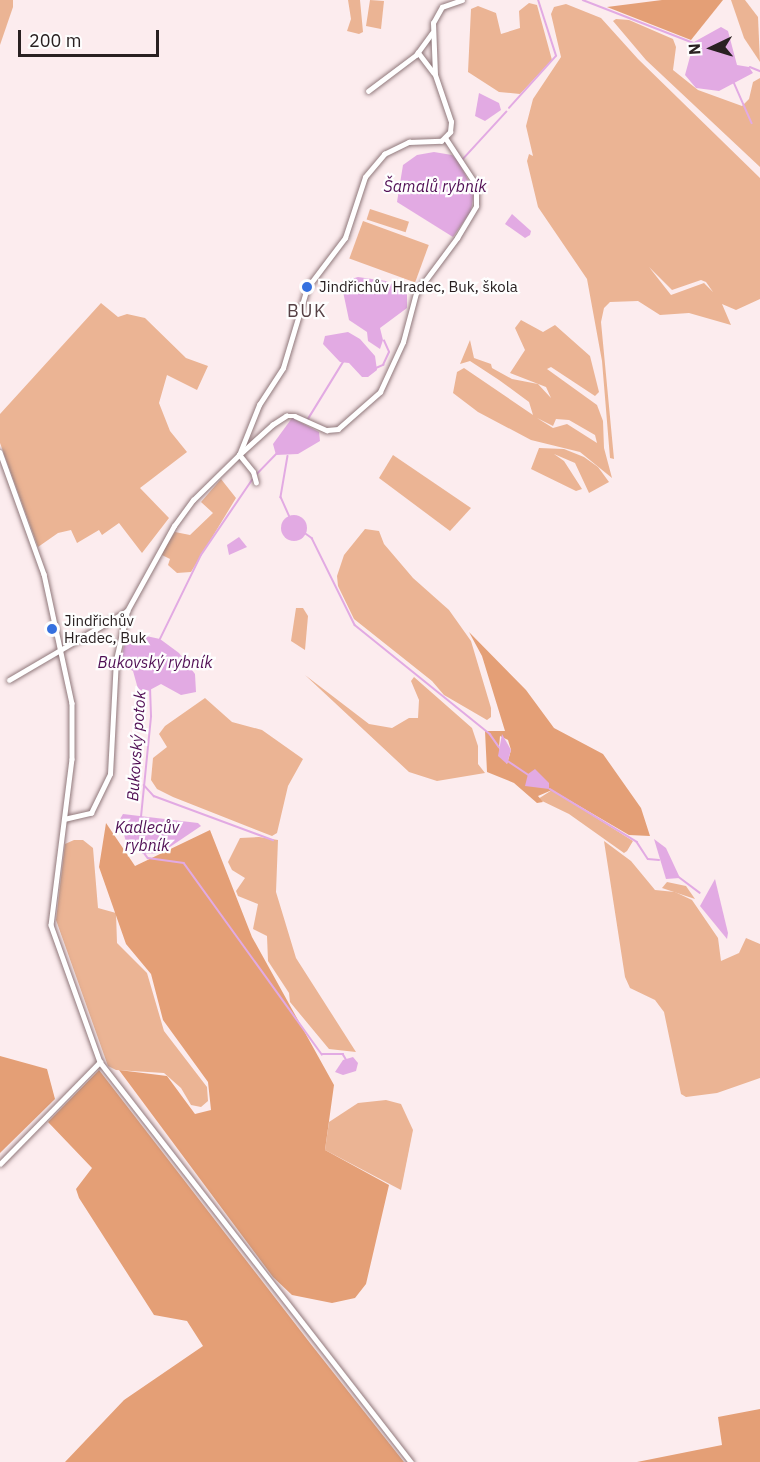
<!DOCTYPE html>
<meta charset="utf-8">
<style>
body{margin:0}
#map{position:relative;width:760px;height:1462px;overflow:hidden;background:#fcecee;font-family:"IBM Plex Sans",sans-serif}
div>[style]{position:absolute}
.green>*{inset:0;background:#ebb494;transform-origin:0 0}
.forest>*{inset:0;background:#e49f76}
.water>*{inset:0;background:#e2aae3}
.round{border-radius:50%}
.stream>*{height:1.5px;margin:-0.75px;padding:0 0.75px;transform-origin:0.75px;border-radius:0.75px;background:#e2aae3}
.roads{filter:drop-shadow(0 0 2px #90787b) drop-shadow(0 0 2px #90787b)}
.minor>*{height:4.5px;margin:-2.25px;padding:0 2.25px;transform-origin:2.25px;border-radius:2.25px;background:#fff}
.dots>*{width:16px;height:16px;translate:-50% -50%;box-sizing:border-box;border:3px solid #fefefe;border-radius:50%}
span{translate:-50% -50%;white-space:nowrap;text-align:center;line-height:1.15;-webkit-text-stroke:4.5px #fefefe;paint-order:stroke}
.poi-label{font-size:15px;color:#292021}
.left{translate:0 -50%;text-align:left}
.water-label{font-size:16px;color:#510f55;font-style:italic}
.quarter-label{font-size:18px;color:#574145;letter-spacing:1.5px}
.north{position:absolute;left:682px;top:18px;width:60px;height:60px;-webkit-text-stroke:4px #fefefe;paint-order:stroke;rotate:266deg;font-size:16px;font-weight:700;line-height:24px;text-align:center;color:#292021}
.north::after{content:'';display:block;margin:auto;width:21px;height:27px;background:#292021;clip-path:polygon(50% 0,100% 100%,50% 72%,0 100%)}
.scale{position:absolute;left:18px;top:30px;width:141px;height:27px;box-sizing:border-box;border:3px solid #292021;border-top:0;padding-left:8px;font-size:18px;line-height:21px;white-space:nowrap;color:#292021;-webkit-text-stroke:4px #fefefe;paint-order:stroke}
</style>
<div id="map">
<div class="green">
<i style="clip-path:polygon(0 0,13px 0,13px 7px,0 45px)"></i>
<i style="clip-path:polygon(348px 0,360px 0,363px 32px,359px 34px,347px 31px,351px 19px)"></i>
<i style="clip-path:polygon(370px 0,384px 1px,381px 29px,366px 26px)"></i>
<i style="clip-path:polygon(731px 0,745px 0,758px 17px,760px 62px,744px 38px)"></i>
<i style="clip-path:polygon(529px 3px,537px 5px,552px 60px,520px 94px,499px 92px,468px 72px,471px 9px,478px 6px,496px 13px,501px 34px,520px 28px,519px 11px)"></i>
<i style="clip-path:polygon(evenodd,566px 4px,601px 18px,638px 59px,760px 178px,760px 299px,736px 310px,722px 304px,731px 325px,689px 313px,660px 315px,638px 301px,610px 302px,604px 308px,601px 322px,614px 459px,610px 458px,602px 361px,587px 279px,538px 207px,527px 161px,529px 154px,533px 156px,526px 126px,533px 99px,561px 57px,551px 14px,554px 7px,566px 4px,649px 267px,672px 290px,701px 280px,706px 282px,713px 292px,704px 283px,671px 295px,649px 267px)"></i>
<i style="clip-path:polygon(616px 19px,629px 20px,673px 39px,676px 47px,673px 70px,698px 90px,742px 106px,749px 99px,753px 82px,760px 78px,760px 167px,646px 60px,613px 21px)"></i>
<i style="left:370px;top:209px;width:41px;height:11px;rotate:18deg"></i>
<i style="left:363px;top:221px;width:70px;height:40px;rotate:20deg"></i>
<i style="clip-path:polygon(101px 303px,118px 317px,127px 314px,145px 318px,186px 358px,208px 366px,197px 390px,167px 375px,159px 403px,170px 431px,187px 452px,140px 488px,169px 518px,142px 553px,119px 523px,102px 535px,99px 530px,77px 543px,71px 530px,58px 533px,38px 547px,0 443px,0 414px)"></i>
<i style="clip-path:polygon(evenodd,521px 320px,543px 332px,555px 325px,590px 356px,599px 392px,595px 396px,551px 367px,547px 369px,597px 405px,603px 421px,604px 448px,612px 478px,580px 452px,531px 440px,478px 412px,453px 393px,457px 372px,464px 368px,533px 415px,529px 402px,499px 380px,470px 361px,460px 364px,470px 340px,474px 358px,491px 364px,492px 368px,512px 379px,538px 384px,551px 398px,546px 387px,510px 373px,525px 350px,515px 328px,521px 320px,537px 418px,553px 426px,556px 419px,569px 420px,595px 435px,597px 443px,567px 424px,553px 428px,537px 418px)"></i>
<i style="clip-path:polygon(539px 448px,564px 449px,584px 457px,598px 467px,609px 482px,589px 493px,575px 463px,554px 454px,564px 461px,582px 489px,576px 491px,531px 469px)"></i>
<i style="clip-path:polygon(393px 455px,471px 508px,450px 531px,379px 478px)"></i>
<i style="clip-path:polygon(221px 479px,236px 498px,191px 572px,177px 573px,168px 565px,170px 559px,162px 555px,165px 547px,175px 532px,190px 535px,213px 513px,201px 502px)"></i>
<i style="clip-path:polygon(365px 529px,379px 531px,384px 544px,413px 578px,449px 610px,471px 641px,491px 708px,491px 717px,487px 720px,444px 695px,432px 681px,354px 619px,338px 586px,337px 576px,344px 555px)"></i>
<i style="clip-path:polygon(296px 608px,303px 608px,308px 616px,305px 650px,291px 641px)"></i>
<i style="clip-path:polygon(305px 675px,369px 724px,392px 728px,409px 718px,418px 718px,419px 700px,411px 681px,414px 677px,472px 728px,478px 746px,478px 764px,485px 773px,437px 781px,409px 772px)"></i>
<i style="clip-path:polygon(205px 698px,232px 722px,262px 730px,303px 759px,288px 786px,277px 833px,272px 836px,173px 797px,157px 789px,151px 780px,153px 758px,167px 747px,159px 734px,165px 726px)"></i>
<i style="clip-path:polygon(552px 790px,633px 841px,627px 851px,624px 853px,569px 814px,538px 799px)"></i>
<i style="clip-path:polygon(259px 837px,278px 840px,276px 892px,296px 958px,356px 1052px,329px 1049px,290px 1002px,289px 993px,268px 961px,267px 936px,253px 929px,258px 904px,238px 896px,236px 891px,245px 878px,232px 870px,228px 862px,240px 838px)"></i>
<i style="clip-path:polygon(74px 840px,83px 840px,93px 848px,98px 908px,116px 913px,117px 943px,147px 973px,164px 1031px,207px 1087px,208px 1101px,201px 1107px,191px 1105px,181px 1088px,164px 1073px,116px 1070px,108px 1066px,56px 920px,65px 844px)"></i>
<i style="clip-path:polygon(604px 841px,631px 861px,655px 890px,675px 892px,692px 900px,718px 938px,721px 961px,739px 953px,746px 938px,760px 944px,760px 1078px,717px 1093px,686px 1097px,681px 1094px,664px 1012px,655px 1000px,630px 988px,625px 977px)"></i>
<i style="clip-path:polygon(667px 882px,686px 886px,695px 899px,662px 888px)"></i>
<i style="clip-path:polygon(386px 1100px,401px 1104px,413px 1130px,401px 1190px,325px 1150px,329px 1122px,358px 1103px)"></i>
</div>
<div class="forest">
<i style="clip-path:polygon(662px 0,723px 0,691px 40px,607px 7px)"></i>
<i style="clip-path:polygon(evenodd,469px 632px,526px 690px,554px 728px,603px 754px,641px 808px,650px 836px,629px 835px,552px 790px,538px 796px,543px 802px,537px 803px,514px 783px,487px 772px,485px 731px,505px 731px,482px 656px,469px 632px,500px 736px,508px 740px,511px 750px,507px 764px,499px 748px,500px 736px)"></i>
<i style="clip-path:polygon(106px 823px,135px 866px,210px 830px,252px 937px,334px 1085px,325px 1150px,389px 1185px,366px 1284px,355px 1298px,332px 1303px,292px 1295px,273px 1277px,119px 1070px,167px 1076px,195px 1114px,211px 1110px,208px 1082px,163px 1020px,151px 974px,126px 944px,99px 867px)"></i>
<i style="clip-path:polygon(0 1056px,47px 1069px,55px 1099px,0 1153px)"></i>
<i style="clip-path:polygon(99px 1070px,310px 1343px,404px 1462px,65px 1462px,124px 1400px,203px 1346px,187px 1321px,154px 1315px,79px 1198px,76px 1189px,92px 1168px,48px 1122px)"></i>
<i style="clip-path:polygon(760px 1409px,760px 1462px,637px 1462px,722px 1445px,718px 1417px)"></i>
</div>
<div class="water">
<i style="clip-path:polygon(721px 27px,728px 31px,737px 65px,749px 67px,753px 73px,719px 91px,696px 88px,685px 75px,694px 42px)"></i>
<i style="clip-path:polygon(479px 93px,499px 103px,501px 110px,485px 121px,475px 116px)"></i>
<i style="clip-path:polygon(434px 152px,452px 155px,459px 162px,474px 192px,471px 211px,453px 237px,397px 202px,403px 165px,417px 155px)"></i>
<i style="clip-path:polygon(512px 214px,531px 231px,530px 235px,525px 238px,505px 224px)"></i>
<i style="clip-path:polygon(358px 277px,386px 281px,407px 291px,407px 308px,380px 328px,383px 340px,380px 349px,368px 341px,367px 332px,349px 320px,341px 282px)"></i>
<i style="clip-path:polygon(348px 332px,360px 339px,375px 356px,377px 370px,368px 377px,362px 377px,349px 363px,340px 362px,323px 344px,325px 336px)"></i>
<i style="clip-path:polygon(292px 418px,319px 432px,320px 441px,298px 454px,276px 455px,273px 444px)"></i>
<i class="round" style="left:281px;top:515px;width:26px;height:26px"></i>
<i style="clip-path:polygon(239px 537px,247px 547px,229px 555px,227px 545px)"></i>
<i style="clip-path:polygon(137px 634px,160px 639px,179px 653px,195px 674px,196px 692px,181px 695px,161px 684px,146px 692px,138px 689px,133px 671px,126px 667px,122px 657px,125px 640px)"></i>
<i style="clip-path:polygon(502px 734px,511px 750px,507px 764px,498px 756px)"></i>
<i style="clip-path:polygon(535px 769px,549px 783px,549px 789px,525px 786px,528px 774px)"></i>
<i style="clip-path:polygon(123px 814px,198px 823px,201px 826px,161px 853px,143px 854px,126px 842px,120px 819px)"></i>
<i style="clip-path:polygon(654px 839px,666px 848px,680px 878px,666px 879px)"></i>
<i style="clip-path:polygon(715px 879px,728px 933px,727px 939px,700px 906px)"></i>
<i style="clip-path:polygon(353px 1057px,358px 1063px,356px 1071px,343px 1075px,335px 1072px,343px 1060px)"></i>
</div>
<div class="stream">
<i style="left:583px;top:0;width:119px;rotate:21.2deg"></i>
<i style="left:750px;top:67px;width:11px;rotate:22deg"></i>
<i style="left:733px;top:80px;width:47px;rotate:66.2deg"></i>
<i style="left:509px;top:108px;width:70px;rotate:-47.9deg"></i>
<i style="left:556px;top:56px;width:59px;rotate:-107.8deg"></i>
<i style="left:463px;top:159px;width:64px;rotate:-47.5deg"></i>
<i style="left:376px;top:368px;width:8px;rotate:-23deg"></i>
<i style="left:383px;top:365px;width:14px;rotate:-65deg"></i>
<i style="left:389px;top:352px;width:12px;rotate:-114deg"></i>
<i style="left:308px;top:419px;width:67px;rotate:-58.4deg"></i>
<i style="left:288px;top:456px;width:42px;rotate:99.7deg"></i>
<i style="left:281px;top:497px;width:22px;rotate:66deg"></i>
<i style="left:255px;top:476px;width:30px;rotate:-46deg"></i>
<i style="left:305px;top:533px;width:9px;rotate:36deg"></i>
<i style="left:312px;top:538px;width:97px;rotate:63.7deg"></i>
<i style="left:355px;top:625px;width:174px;rotate:38.9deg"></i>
<i style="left:490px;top:734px;width:16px;rotate:55deg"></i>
<i style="left:160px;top:639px;width:93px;rotate:-64deg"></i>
<i style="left:201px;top:555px;width:91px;rotate:-55.8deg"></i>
<i style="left:508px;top:761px;width:25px;rotate:34deg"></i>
<i style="left:144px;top:785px;width:15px;rotate:48deg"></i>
<i style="left:154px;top:796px;width:127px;rotate:20.3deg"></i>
<i style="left:550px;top:789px;width:102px;rotate:31.3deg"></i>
<i style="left:637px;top:842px;width:20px;rotate:57deg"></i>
<i style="left:648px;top:859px;width:11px;rotate:5deg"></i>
<i style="left:141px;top:817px;width:101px;rotate:-84.3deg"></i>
<i style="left:151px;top:716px;width:29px;rotate:-92deg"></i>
<i style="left:145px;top:854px;width:5px;rotate:53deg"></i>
<i style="left:148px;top:858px;width:36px;rotate:8deg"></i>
<i style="left:184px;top:863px;width:236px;rotate:54.2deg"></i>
<i style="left:322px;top:1054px;width:21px"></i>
<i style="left:343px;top:1054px;width:6px;rotate:59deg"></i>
<i style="left:679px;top:877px;width:26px;rotate:37deg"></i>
</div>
<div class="roads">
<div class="minor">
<i style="left:418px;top:52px;width:26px;rotate:53deg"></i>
<i style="left:368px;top:91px;width:60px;rotate:-36.9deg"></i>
<i style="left:416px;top:55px;width:27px;rotate:-54deg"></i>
<i style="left:0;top:452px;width:130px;rotate:70.2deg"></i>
<i style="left:44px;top:574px;width:132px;rotate:77.8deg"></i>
<i style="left:72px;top:703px;width:56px;rotate:90deg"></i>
<i style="left:72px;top:759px;width:167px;rotate:97.2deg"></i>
<i style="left:51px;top:925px;width:145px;rotate:70.3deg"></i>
<i style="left:100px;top:1062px;width:507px;rotate:52.13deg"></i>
<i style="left:256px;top:483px;width:11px;rotate:-105deg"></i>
<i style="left:253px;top:472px;width:22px;rotate:-129deg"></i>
<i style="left:239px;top:455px;width:45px;rotate:-42.3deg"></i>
<i style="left:272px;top:425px;width:17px;rotate:-33deg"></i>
<i style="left:286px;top:416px;width:9px"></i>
<i style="left:295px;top:416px;width:35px;rotate:24deg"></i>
<i style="left:327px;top:430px;width:11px;rotate:-5deg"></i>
<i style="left:338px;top:429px;width:56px;rotate:-41.4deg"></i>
<i style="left:380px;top:392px;width:55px;rotate:-65.3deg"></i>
<i style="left:403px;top:342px;width:51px;rotate:-75.1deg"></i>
<i style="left:416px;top:293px;width:69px;rotate:-53.3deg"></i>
<i style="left:457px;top:238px;width:37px;rotate:-59deg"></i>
<i style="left:476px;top:206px;width:21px;rotate:-90deg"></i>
<i style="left:476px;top:185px;width:56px;rotate:-123.4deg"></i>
<i style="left:9px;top:680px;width:137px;rotate:-30.3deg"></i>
<i style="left:127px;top:611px;width:97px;rotate:-61.1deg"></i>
<i style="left:174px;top:526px;width:32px;rotate:-54deg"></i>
<i style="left:193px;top:500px;width:64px;rotate:-44.4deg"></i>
<i style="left:239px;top:455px;width:54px;rotate:-68.2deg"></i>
<i style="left:259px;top:405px;width:44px;rotate:-57deg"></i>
<i style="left:283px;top:368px;width:84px;rotate:-73.3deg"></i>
<i style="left:307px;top:288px;width:63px;rotate:-52.8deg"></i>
<i style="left:345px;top:238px;width:64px;rotate:-71.8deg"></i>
<i style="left:365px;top:177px;width:30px;rotate:-50deg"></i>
<i style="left:384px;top:154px;width:28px;rotate:-26deg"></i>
<i style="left:409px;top:142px;width:32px;rotate:-2deg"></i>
<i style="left:441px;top:141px;width:13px;rotate:-45deg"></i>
<i style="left:450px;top:132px;width:10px;rotate:-84deg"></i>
<i style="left:451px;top:122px;width:50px;rotate:-108.8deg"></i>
<i style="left:435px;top:75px;width:52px;rotate:-92.2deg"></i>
<i style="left:433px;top:23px;width:18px;rotate:-61deg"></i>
<i style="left:442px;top:7px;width:21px;rotate:-19deg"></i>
<i style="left:64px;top:819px;width:28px;rotate:-13deg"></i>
<i style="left:91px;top:813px;width:43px;rotate:-64deg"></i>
<i style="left:110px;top:774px;width:114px;rotate:-87deg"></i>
<i style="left:116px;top:660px;width:50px;rotate:-77.3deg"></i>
<i style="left:0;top:1164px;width:143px;rotate:-45.6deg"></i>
</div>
</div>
<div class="dots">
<i style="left:307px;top:287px;background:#3570df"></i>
<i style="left:52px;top:629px;background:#3570df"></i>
</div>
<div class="poi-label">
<span class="left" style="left:319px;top:287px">Jindřichův Hradec, Buk, škola</span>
<span class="left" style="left:64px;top:629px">Jindřichův<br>Hradec, Buk</span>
</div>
<div class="water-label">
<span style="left:435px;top:186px">Šamalů rybník</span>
<span style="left:155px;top:662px">Bukovský rybník</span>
<span style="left:136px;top:746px;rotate:-86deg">Bukovský potok</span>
<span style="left:147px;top:836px">Kadlecův<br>rybník</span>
</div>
<div class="quarter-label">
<span style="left:307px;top:311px">BUK</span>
</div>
<div class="north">N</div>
<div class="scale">200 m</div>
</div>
